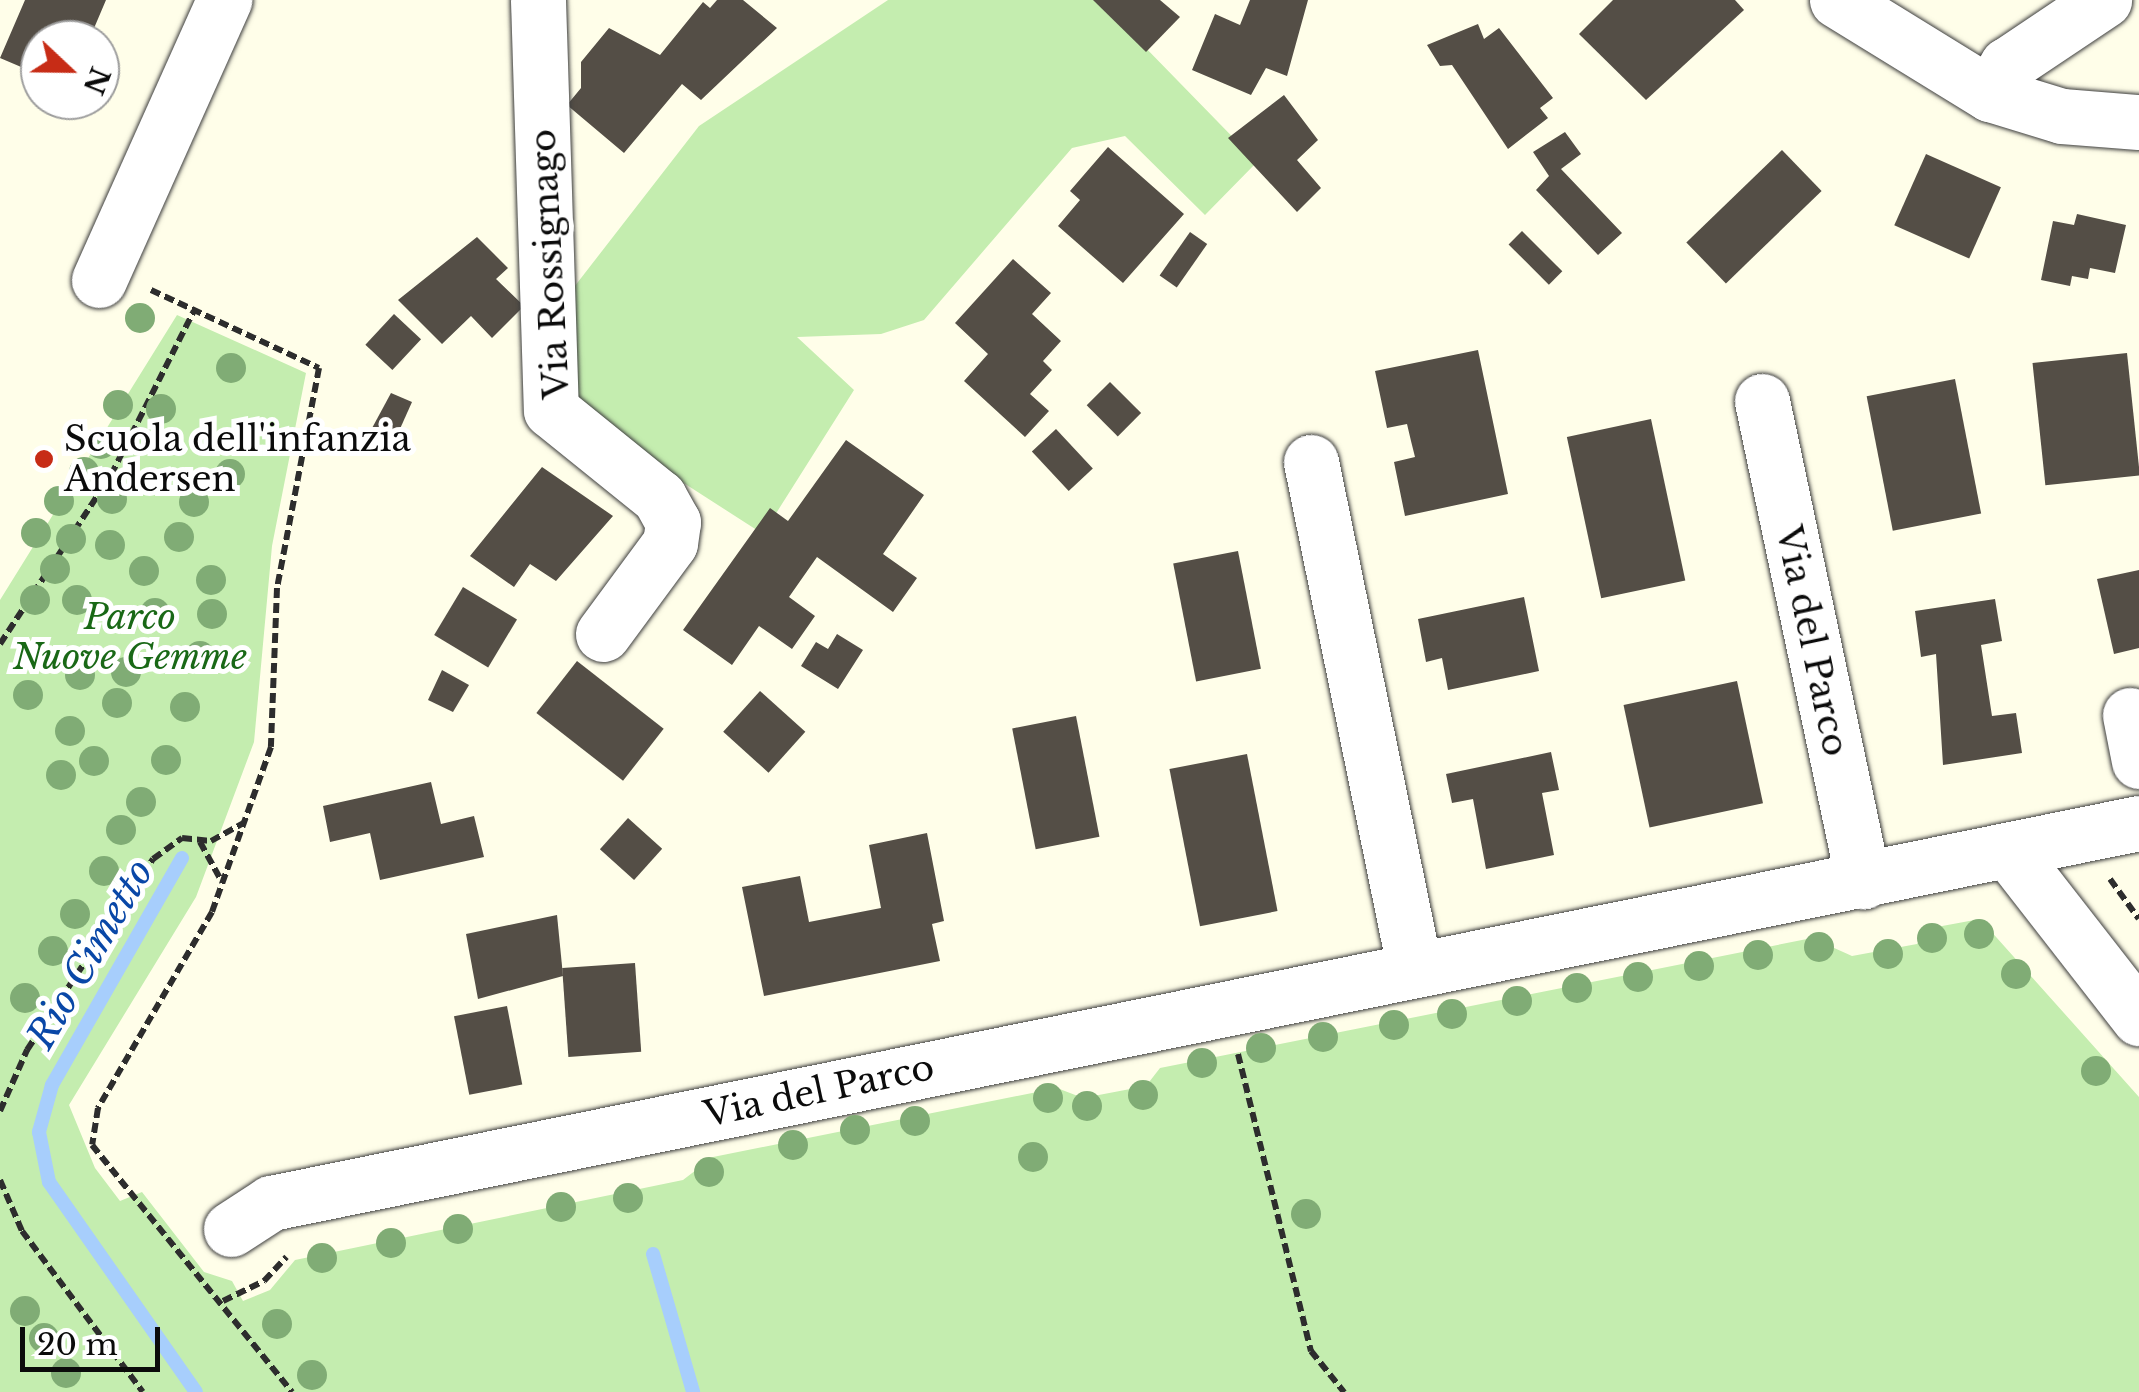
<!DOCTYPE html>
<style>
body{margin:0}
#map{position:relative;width:2139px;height:1392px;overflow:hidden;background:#fffee9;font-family:"Libre Baskerville",serif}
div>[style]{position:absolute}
.green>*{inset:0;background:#c4edaf}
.stream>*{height:14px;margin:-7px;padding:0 7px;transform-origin:7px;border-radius:7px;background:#a7cefc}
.building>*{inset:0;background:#544e46;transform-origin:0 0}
.path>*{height:6px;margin-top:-3px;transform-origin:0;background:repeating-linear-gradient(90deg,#2d2d2d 0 10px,transparent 0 15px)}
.roads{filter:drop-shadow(0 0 2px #3e3e3e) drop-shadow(0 0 2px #3e3e3e)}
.minor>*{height:55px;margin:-27.5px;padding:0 27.5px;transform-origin:27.5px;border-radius:27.5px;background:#fff}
.trees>*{width:30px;height:30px;margin:-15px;border-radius:50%;background:#80ac75}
.dots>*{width:28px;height:28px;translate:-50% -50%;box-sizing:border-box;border:5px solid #fff;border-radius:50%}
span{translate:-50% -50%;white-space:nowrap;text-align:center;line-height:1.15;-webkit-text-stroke:10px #fff;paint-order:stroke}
.street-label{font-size:35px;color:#0b0b0b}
.poi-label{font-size:35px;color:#0b0b0b}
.left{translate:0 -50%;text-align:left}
.park-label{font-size:35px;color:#196816;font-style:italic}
.water-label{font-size:38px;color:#0947a7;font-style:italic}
.north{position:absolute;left:20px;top:20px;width:100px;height:100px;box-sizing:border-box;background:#fff;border:2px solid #9d9d9d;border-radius:50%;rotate:112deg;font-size:28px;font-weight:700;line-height:40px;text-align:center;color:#0b0b0b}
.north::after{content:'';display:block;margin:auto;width:35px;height:45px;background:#c72c16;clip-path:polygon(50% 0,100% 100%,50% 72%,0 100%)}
.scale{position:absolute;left:20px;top:1327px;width:140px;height:45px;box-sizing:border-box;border:5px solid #0b0b0b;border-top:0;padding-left:12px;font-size:30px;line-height:35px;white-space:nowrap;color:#0b0b0b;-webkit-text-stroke:8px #fff;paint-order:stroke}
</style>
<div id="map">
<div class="green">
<i style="clip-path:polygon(888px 0,1099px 0,1257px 162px,1205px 215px,1125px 136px,1072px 148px,924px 320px,881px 334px,797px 337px,854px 390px,763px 534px,564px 406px,571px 291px,699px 126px)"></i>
<i style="clip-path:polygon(177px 315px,306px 373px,272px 546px,254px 742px,196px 897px,69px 1105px,95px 1168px,120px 1201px,142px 1192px,204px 1272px,232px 1281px,243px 1301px,270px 1290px,295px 1260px,683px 1180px,713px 1157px,1057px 1088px,1083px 1098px,1146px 1086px,1160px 1068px,1812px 938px,1852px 956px,1917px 944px,1926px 929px,1980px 919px,2139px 1097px,2139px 1392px,0 1392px,0 600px)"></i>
</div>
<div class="stream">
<i style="left:182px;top:858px;width:262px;rotate:119.8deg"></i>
<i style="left:52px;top:1085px;width:49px;rotate:105.5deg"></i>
<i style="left:39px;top:1132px;width:51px;rotate:78.7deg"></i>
<i style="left:49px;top:1182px;width:256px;rotate:55deg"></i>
<i style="left:653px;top:1254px;width:144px;rotate:73.8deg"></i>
</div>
<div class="building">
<i style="clip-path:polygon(25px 0,106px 0,89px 40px,40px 40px,40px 75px,0 58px)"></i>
<i style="clip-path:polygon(717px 0,743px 0,777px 28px,701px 100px,682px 84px,624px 153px,567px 105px,581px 88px,581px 62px,609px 28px,660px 55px,703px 2px,710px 8px)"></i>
<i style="clip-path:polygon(1093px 0,1160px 0,1180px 17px,1146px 52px)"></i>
<i style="clip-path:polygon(1250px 0,1308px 0,1287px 76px,1266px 68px,1251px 95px,1192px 70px,1215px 14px,1240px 25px)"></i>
<i style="clip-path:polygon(1613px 0,1735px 0,1744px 10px,1646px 100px,1579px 34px)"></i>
<i style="clip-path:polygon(1478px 24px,1484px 39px,1499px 28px,1553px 98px,1540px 108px,1548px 118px,1508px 149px,1452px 65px,1440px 66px,1427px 45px)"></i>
<i style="clip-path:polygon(1284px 95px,1318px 140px,1297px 160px,1321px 188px,1297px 212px,1228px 138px)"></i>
<i style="clip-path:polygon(1565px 132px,1581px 154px,1561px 169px,1622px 233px,1598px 255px,1536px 190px,1549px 176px,1533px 152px)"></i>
<i style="clip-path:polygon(1108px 147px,1184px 214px,1123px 283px,1058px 226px,1080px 200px,1070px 191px)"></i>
<i style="left:1782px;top:150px;width:57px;height:133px;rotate:46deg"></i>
<i style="left:1926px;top:154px;width:82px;height:78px;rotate:24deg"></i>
<i style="clip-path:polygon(2077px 214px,2126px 225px,2115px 273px,2090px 268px,2088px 279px,2072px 276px,2070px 286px,2041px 280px,2053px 221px,2074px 225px)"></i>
<i style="left:1522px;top:231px;width:57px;height:19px;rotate:45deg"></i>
<i style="left:1190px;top:232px;width:21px;height:53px;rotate:35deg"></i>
<i style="clip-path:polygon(477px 237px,508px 268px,496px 279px,524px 306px,492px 338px,471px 316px,442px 344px,398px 300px)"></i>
<i style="clip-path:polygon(1013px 259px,1051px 293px,1032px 314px,1061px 341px,1043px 361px,1052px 370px,1030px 394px,1049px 411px,1025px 437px,964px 381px,988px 354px,955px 323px)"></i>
<i style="left:394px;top:314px;width:37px;height:42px;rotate:43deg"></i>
<i style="clip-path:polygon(1478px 350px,1508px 494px,1405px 516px,1394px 462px,1415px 457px,1411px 441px,1407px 424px,1387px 428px,1375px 371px)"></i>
<i style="left:2127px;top:353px;width:123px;height:95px;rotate:84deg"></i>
<i style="left:1955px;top:379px;width:137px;height:90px;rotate:79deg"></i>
<i style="left:1110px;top:382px;width:44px;height:33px;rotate:45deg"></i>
<i style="clip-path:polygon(391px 393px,412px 402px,395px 440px,371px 430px)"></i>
<i style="left:1651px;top:419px;width:165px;height:86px;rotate:78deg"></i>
<i style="left:1056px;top:429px;width:54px;height:33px;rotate:47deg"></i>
<i style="clip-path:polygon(846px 440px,924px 495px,883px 554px,917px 578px,893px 612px,817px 557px,789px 597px,815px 616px,792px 649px,759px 626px,732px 665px,683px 630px,770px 508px,788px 521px)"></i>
<i style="clip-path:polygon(542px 467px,613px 516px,556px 581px,530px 564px,514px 587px,470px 556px)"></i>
<i style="left:1238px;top:551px;width:120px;height:66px;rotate:79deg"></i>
<i style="clip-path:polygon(2139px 570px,2139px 648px,2114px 654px,2097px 579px)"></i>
<i style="left:463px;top:587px;width:63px;height:56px;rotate:31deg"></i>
<i style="clip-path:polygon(1524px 597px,1539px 671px,1448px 690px,1442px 658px,1426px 662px,1418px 619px)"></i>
<i style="clip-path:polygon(1995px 599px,2002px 641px,1981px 645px,1992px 716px,2016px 713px,2022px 753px,1943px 765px,1936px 654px,1921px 657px,1915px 611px)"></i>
<i style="clip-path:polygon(837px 634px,863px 650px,838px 689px,801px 666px,816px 642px,828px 649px)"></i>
<i style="left:577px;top:661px;width:110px;height:66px;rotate:38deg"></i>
<i style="clip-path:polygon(442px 670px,469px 685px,453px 712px,428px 700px)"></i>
<i style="left:1737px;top:681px;width:125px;height:116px;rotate:78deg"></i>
<i style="left:760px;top:691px;width:61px;height:55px;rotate:42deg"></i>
<i style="left:1076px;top:716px;width:123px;height:65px;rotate:79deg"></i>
<i style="clip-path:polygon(1551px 752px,1559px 790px,1542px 793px,1554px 855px,1486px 869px,1473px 799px,1452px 803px,1446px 774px)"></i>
<i style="left:1247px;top:754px;width:160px;height:79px;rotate:79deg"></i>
<i style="clip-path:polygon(431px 782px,441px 824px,474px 816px,484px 857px,380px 880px,370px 833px,330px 842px,323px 806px)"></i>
<i style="left:628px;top:818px;width:46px;height:42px;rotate:42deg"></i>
<i style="clip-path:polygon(927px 833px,944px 921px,932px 924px,940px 961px,764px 996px,742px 887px,800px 876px,809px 922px,881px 908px,869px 845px)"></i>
<i style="clip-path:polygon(557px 915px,563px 976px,478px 999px,466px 934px)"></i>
<i style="left:635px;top:963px;width:89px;height:73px;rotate:86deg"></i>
<i style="left:507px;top:1006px;width:80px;height:54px;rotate:79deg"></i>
</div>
<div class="path">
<i style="left:151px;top:290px;width:185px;rotate:24.9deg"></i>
<i style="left:319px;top:368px;width:224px;rotate:100.8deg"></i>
<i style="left:277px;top:588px;width:159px;rotate:92.2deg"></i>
<i style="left:271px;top:747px;width:175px;rotate:109.7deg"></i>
<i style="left:212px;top:912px;width:227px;rotate:120.2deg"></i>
<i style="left:98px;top:1108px;width:37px;rotate:99deg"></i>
<i style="left:92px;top:1145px;width:318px;rotate:51deg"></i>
<i style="left:0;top:644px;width:202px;rotate:-56.7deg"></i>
<i style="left:111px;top:475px;width:184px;rotate:-63.2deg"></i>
<i style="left:200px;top:842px;width:46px;rotate:61.2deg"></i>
<i style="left:2110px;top:879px;width:49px;rotate:54.1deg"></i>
<i style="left:1238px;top:1054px;width:306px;rotate:76.2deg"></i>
<i style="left:1311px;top:1351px;width:53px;rotate:51.2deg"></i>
<i style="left:0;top:1111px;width:67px;rotate:-66.1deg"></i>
<i style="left:27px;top:1050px;width:229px;rotate:-56.6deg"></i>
<i style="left:153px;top:859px;width:36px;rotate:-36deg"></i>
<i style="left:182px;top:838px;width:29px;rotate:6deg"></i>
<i style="left:211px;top:841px;width:38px;rotate:-29deg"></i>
<i style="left:0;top:1180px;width:56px;rotate:66.7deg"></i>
<i style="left:22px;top:1231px;width:201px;rotate:53.1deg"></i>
<i style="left:223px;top:1301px;width:46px;rotate:-26deg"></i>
<i style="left:264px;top:1281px;width:33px;rotate:-47deg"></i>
</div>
<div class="roads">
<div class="minor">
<i style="left:538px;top:0;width:410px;rotate:88.2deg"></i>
<i style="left:551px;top:410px;width:139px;rotate:38.9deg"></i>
<i style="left:659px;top:497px;width:29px;rotate:61deg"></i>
<i style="left:673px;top:522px;width:21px;rotate:98deg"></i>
<i style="left:670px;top:543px;width:113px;rotate:126.4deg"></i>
<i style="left:1837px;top:0;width:180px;rotate:31.6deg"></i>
<i style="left:1990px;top:94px;width:75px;rotate:17deg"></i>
<i style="left:2062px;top:116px;width:77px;rotate:4.5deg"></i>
<i style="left:1990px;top:94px;width:34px;rotate:-60deg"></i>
<i style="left:2007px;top:65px;width:117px;rotate:-33.8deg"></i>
<i style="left:99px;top:280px;width:307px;rotate:-65.9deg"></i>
<i style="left:1762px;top:401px;width:491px;rotate:78.1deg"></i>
<i style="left:1311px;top:462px;width:514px;rotate:78.45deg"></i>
<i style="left:2130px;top:715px;width:47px;rotate:78.9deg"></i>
<i style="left:2012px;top:855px;width:207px;rotate:52.1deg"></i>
<i style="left:231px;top:1229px;width:48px;rotate:-33deg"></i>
<i style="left:271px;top:1203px;width:1906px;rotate:-11.5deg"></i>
</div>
</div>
<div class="trees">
<i style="left:140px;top:318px"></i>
<i style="left:231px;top:368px"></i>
<i style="left:118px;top:405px"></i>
<i style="left:161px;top:409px"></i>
<i style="left:101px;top:444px"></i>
<i style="left:84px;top:472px"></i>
<i style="left:230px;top:474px"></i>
<i style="left:112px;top:499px"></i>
<i style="left:59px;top:501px"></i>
<i style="left:194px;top:502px"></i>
<i style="left:36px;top:533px"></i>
<i style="left:179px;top:537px"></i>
<i style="left:71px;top:539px"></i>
<i style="left:110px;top:545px"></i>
<i style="left:55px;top:569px"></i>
<i style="left:144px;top:571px"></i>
<i style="left:211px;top:580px"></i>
<i style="left:35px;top:600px"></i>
<i style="left:77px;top:600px"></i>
<i style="left:155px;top:613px"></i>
<i style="left:212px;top:614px"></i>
<i style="left:200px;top:656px"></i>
<i style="left:126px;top:672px"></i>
<i style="left:80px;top:675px"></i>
<i style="left:28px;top:695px"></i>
<i style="left:117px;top:703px"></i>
<i style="left:185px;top:707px"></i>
<i style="left:70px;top:731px"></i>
<i style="left:166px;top:760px"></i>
<i style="left:94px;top:761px"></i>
<i style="left:61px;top:775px"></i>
<i style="left:141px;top:802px"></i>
<i style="left:121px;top:830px"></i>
<i style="left:104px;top:871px"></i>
<i style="left:75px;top:914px"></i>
<i style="left:1979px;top:934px"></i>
<i style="left:1932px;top:938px"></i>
<i style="left:1819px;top:947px"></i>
<i style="left:53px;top:951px"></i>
<i style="left:1888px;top:954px"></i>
<i style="left:1758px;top:955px"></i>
<i style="left:1699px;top:966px"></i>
<i style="left:2016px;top:974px"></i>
<i style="left:1638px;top:977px"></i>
<i style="left:1577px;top:988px"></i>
<i style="left:25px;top:998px"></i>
<i style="left:1517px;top:1001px"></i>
<i style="left:1452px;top:1014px"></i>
<i style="left:1394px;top:1025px"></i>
<i style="left:1323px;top:1037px"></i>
<i style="left:1261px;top:1048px"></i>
<i style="left:1202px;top:1063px"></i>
<i style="left:2096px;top:1071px"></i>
<i style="left:1143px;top:1095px"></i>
<i style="left:1048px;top:1098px"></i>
<i style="left:1087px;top:1106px"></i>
<i style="left:915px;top:1121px"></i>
<i style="left:855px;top:1130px"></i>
<i style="left:793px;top:1145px"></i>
<i style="left:1033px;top:1157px"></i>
<i style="left:709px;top:1172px"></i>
<i style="left:628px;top:1198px"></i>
<i style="left:561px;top:1207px"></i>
<i style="left:1306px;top:1214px"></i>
<i style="left:458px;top:1229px"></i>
<i style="left:391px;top:1243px"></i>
<i style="left:322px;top:1258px"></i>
<i style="left:25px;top:1311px"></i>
<i style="left:277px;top:1324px"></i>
<i style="left:44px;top:1338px"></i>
<i style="left:66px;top:1373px"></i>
<i style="left:312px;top:1375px"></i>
</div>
<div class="dots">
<i style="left:44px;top:459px;background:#c72c16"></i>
</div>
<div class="street-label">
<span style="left:550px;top:264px;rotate:-93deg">Via Rossignago</span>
<span style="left:1812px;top:641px;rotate:78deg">Via del Parco</span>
<span style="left:819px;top:1091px;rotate:-12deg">Via del Parco</span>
</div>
<div class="poi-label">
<span class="left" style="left:64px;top:459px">Scuola dell'infanzia<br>Andersen</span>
</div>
<div class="park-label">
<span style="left:130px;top:637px">Parco<br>Nuove Gemme</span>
</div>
<div class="water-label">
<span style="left:90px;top:954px;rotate:-60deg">Rio Cimetto</span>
</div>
<div class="north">N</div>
<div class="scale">20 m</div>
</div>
